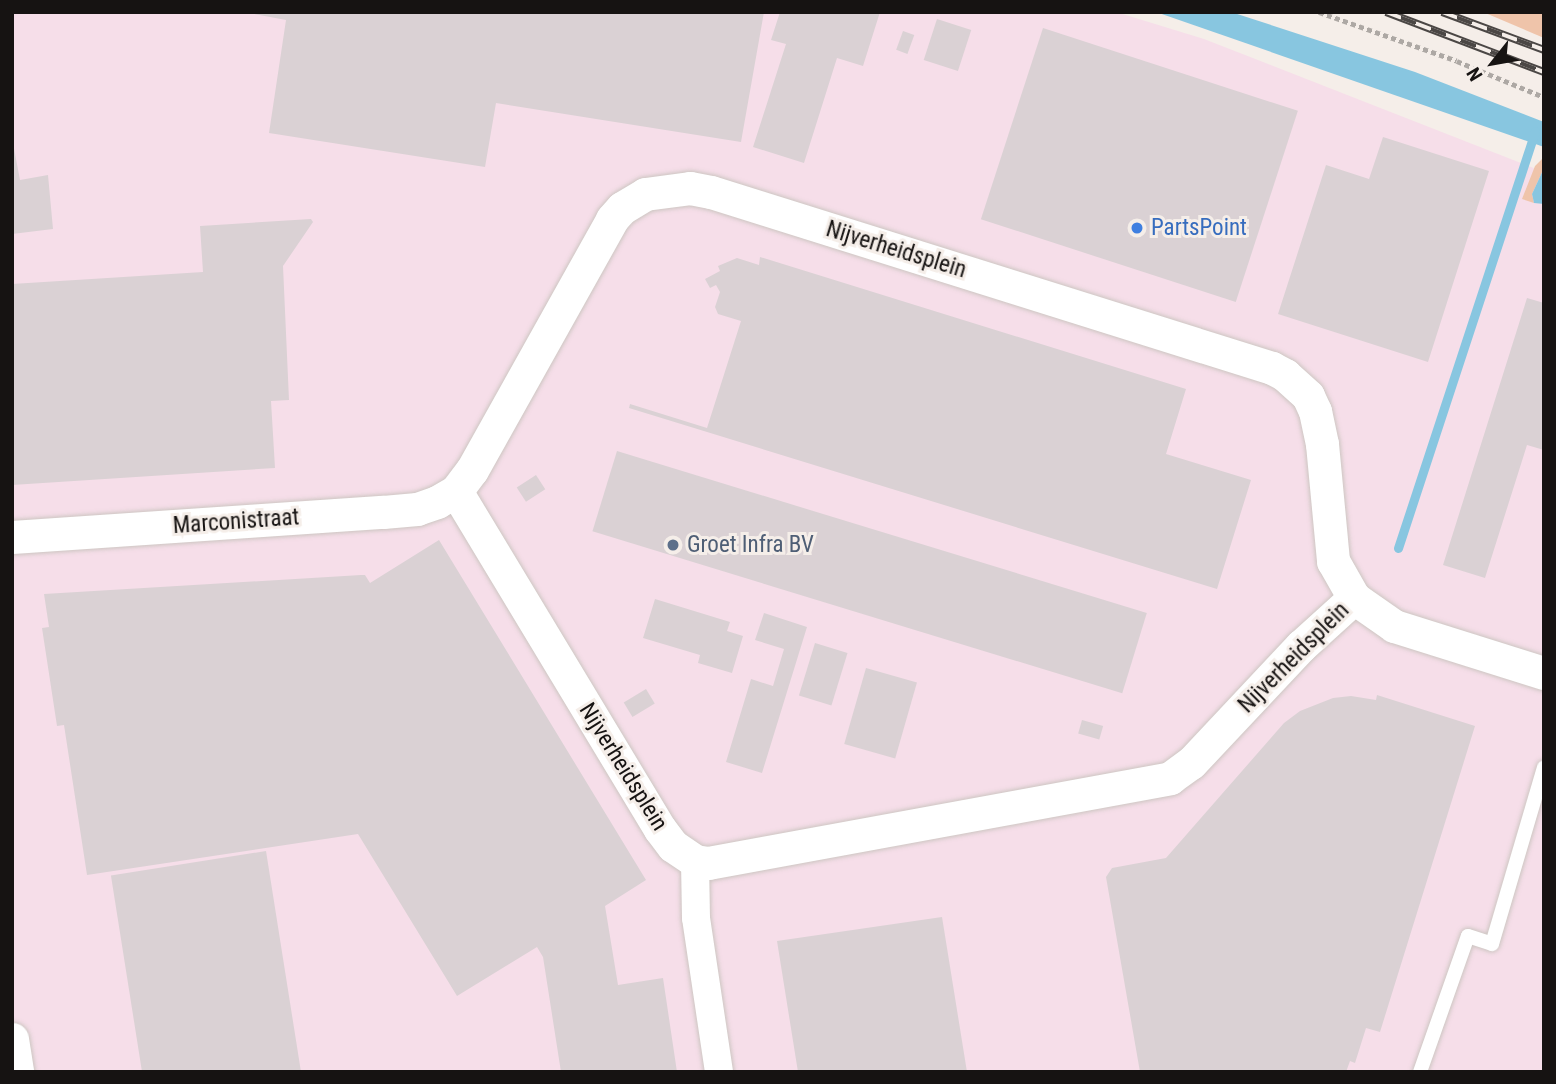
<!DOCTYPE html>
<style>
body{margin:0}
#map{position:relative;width:1556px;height:1084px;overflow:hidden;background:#f5eee9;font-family:"Roboto Condensed",sans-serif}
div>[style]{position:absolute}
.industrial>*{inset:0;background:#f6dee9}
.green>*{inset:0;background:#efc4aa}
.water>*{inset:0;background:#88c6e0}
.stream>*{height:9px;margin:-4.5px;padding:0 4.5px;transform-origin:4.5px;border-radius:4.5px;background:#88c6e0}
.building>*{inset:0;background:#dad1d4;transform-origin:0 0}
.path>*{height:4.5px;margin-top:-2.25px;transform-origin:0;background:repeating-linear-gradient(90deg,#ada8a4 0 5px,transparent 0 8.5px)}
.roads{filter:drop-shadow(0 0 2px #cdc6c2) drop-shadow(0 0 2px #cdc6c2)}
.service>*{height:14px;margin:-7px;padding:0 7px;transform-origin:7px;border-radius:7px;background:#fff}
.minor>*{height:28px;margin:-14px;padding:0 14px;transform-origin:14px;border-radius:14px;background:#fff}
.tertiary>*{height:33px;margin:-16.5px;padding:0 16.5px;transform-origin:16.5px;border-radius:16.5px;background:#fff}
.rail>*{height:8px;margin-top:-4px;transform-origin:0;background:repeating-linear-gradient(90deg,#f5eee9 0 16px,#4b4745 0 32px);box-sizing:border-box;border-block:2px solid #4b4745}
.dots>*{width:19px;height:19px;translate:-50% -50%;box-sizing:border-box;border:4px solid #f5eee9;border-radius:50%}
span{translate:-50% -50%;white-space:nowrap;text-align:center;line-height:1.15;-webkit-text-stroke:6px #f5eee9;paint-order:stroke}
.shop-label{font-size:23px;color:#366cbe}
.left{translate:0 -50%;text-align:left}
.street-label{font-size:23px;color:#161312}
.service-label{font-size:23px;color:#4e5e75}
.frame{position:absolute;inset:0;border:14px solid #161312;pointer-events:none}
.north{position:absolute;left:1458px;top:28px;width:70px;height:70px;-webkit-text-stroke:5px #f5eee9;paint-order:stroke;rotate:239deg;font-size:19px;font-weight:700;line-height:28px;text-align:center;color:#161312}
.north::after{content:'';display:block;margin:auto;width:24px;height:32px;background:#161312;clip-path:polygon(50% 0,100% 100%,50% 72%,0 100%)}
</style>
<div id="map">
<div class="industrial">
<i style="clip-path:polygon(12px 12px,1116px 12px,1204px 39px,1544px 172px,1544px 1072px,12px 1072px)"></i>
</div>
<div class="green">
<i style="clip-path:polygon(1483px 12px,1544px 12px,1544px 38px)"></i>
<i style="clip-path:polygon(1544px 157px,1544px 168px,1532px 194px,1534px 203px,1522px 199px,1535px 166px)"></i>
</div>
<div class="water">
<i style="clip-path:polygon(1156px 12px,1231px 12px,1415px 72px,1544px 122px,1544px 147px)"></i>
<i style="clip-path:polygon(1544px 168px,1544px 204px,1534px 203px,1532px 194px)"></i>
</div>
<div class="stream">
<i style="left:1398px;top:548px;width:439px;rotate:-71.8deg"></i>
</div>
<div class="building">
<i style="clip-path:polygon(244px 12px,764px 12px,741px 142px,496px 103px,485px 167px,269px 133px,286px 20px)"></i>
<i style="clip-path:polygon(780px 12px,880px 12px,863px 66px,837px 58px,804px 163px,753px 147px,786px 44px,771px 40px)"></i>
<i style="left:937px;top:19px;width:36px;height:43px;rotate:18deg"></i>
<i style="left:1043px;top:28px;width:268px;height:201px;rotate:18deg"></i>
<i style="left:903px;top:31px;width:12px;height:20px;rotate:20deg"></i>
<i style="clip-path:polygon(1383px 137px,1489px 171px,1428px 362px,1278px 314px,1326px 165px,1369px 179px)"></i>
<i style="clip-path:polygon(12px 138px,20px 180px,48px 175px,53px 229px,12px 234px)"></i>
<i style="clip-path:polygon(311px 219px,313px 222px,283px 266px,289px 400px,271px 401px,275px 468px,12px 485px,12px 284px,203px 272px,200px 226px)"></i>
<i style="clip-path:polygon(760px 257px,1186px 389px,1166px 454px,1251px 480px,1217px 589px,629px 408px,630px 404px,707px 428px,741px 321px,718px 314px,715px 307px,720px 292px,716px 285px,710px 288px,705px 279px,720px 271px,718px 266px,737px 258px,759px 265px)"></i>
<i style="clip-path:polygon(1527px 298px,1544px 303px,1544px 450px,1527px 445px,1485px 578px,1443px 565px)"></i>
<i style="left:617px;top:451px;width:554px;height:84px;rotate:17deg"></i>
<i style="left:536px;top:475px;width:17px;height:23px;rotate:57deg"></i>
<i style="clip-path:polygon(439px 540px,646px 880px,605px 906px,618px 985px,663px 978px,677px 1072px,561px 1072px,543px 957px,537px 947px,457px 996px,358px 834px,87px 875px,64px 725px,57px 726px,42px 628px,49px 627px,44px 594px,361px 575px,365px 575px,370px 583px)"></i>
<i style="clip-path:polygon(655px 599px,730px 622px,727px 631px,743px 636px,732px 673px,698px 663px,700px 655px,643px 638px)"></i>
<i style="clip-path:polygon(764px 613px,807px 627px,762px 773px,726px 762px,751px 679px,773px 686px,784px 649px,755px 640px)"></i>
<i style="left:815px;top:643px;width:34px;height:55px;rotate:17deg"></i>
<i style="left:866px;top:668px;width:53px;height:79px;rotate:16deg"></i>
<i style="left:646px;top:689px;width:17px;height:26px;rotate:59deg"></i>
<i style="clip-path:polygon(1377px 695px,1475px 726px,1380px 1032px,1366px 1028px,1355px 1063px,1350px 1061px,1346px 1072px,1140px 1072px,1106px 877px,1112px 868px,1166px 858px,1284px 723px,1300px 711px,1333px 698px,1351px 696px,1376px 700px)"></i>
<i style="left:1082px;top:720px;width:22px;height:14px;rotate:16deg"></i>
<i style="left:266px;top:851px;width:224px;height:157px;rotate:81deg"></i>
<i style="clip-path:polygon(942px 917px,967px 1072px,798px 1072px,777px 941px)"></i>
</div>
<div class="path">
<i style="left:1319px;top:12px;width:146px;rotate:19.5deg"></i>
<i style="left:1457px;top:61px;width:94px;rotate:22.5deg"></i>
</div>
<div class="roads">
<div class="service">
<i style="left:1420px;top:1072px;width:144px;rotate:-70.6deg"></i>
<i style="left:1468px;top:936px;width:25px;rotate:18deg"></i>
<i style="left:1492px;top:944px;width:184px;rotate:-73.6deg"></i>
</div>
<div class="minor">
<i style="left:695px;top:861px;width:57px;rotate:89deg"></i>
<i style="left:696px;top:918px;width:156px;rotate:81.5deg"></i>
</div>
<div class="tertiary">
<i style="left:456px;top:491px;width:395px;rotate:58.9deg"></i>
<i style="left:660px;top:829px;width:21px;rotate:53deg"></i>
<i style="left:673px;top:846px;width:27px;rotate:34deg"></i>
<i style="left:695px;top:861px;width:13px;rotate:9deg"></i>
<i style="left:708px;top:863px;width:470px;rotate:-10.4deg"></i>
<i style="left:1170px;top:778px;width:26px;rotate:-36deg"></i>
<i style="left:1191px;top:763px;width:161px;rotate:-46.8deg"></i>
<i style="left:1301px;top:646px;width:72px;rotate:-42.2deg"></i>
<i style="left:12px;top:537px;width:372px;rotate:-3.9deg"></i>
<i style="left:383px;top:512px;width:34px;rotate:-5deg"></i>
<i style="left:417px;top:509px;width:21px;rotate:-19deg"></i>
<i style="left:437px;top:502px;width:22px;rotate:-30deg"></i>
<i style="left:456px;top:491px;width:26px;rotate:-53deg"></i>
<i style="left:472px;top:470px;width:287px;rotate:-60.8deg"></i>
<i style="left:612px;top:219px;width:15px;rotate:-48deg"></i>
<i style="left:622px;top:208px;width:27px;rotate:-31deg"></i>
<i style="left:645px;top:194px;width:45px;rotate:-7.6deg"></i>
<i style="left:690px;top:188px;width:21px;rotate:11deg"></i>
<i style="left:711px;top:192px;width:588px;rotate:17.42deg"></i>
<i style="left:1272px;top:368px;width:15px;rotate:28deg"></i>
<i style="left:1285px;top:375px;width:31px;rotate:42deg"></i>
<i style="left:1308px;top:396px;width:17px;rotate:65deg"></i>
<i style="left:1315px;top:411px;width:34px;rotate:78deg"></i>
<i style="left:1322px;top:444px;width:118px;rotate:84.6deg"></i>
<i style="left:1333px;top:561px;width:43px;rotate:60.4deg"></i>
<i style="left:1354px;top:598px;width:49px;rotate:35deg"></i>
<i style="left:1394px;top:626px;width:157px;rotate:17.4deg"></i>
<i style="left:12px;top:1039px;width:33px;rotate:81deg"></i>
</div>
</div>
<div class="rail">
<i style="left:1386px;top:12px;width:169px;rotate:20.8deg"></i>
<i style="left:1442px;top:12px;width:109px;rotate:20.4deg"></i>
</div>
<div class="dots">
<i style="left:1137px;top:228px;background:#3f7fe0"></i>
<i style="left:673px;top:545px;background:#5c6f8a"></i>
</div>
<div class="shop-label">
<span class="left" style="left:1151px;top:228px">PartsPoint</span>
</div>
<div class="street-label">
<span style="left:896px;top:250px;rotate:17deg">Nijverheidsplein</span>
<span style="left:236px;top:522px;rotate:-4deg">Marconistraat</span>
<span style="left:1294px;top:658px;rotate:-45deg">Nijverheidsplein</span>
<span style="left:623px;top:767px;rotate:58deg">Nijverheidsplein</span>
</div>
<div class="service-label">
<span class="left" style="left:687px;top:545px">Groet Infra BV</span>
</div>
<div class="frame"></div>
<div class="north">N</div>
</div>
